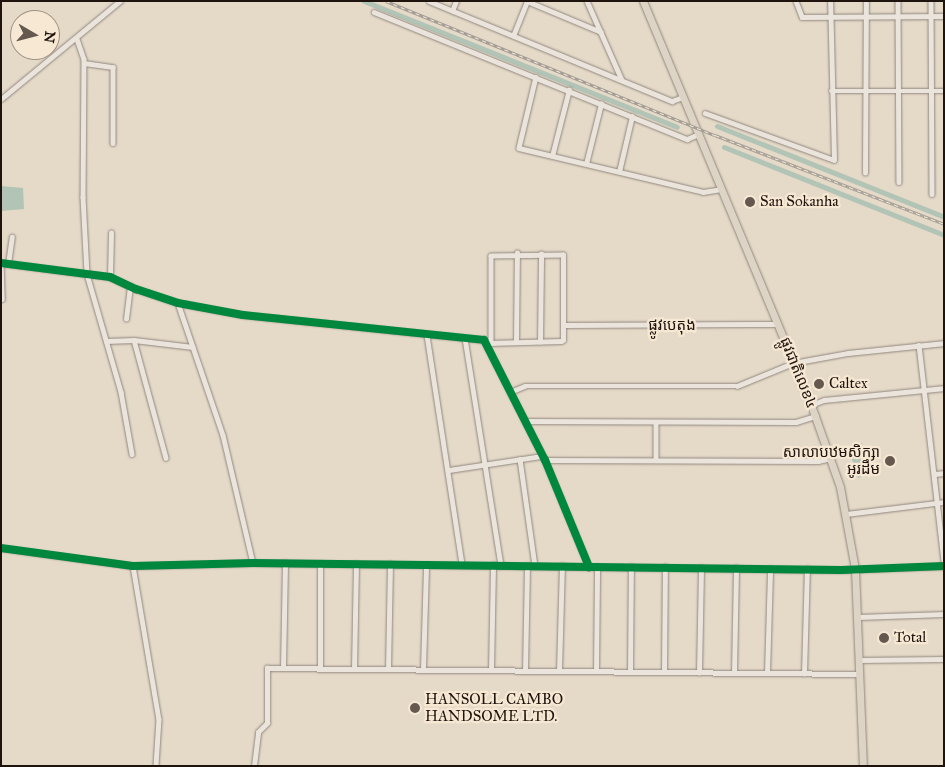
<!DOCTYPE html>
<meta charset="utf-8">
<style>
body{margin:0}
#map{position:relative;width:945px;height:767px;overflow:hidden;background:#e5d9c8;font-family:"IM FELL Great Primer","Noto Sans Khmer",serif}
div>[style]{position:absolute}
.water>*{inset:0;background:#b1c4b6}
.canal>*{height:5px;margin:-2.5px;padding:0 2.5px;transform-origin:2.5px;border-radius:2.5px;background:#b1c4b6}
.roads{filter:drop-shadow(0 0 1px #90887e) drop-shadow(0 0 1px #90887e)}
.minor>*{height:4.5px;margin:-2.25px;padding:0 2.25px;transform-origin:2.25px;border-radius:2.25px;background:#eae4dc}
.highway>*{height:7px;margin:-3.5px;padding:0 3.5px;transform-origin:3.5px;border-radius:3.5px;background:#ddd4c6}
.rail>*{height:3px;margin-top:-1.5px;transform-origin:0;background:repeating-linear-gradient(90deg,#f7e8d3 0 4px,#a49e96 0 8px);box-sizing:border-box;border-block:1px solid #a49e96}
.cycleway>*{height:8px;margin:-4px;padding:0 4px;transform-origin:4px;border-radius:4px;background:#00873e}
.dots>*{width:14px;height:14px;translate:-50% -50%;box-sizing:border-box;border:2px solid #f7e8d3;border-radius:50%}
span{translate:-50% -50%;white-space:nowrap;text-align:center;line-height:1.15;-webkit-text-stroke:4.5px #f7e8d3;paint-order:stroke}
.poi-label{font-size:15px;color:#1f130e}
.left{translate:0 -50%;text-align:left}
.right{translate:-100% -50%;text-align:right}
.street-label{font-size:15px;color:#1f130e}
.frame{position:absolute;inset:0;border:2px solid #1f130e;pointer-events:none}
.north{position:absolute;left:10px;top:10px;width:50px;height:50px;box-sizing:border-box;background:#f7e8d3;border:1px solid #a19384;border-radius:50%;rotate:98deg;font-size:14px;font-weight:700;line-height:20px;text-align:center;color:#1f130e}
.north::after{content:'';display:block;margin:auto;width:18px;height:22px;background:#64584f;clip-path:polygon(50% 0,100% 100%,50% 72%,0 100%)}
</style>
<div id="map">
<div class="water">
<i style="clip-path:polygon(1px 186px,23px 188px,24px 209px,1px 211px)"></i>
<i style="clip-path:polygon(862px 443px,870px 474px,858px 478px,848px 447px)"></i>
</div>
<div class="canal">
<i style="left:364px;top:1px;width:337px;rotate:21.9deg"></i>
<i style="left:717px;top:126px;width:245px;rotate:21.8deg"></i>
<i style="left:724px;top:147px;width:237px;rotate:21.8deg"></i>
</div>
<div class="roads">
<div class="minor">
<i style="left:429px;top:1px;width:263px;rotate:22.4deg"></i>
<i style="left:672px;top:101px;width:12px;rotate:-20deg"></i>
<i style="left:527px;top:1px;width:80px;rotate:22.7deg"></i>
<i style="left:587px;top:1px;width:86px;rotate:66.1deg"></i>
<i style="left:796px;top:1px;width:17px;rotate:69deg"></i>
<i style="left:802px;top:17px;width:142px;rotate:-0.4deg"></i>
<i style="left:898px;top:1px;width:181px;rotate:89.7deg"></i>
<i style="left:931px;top:1px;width:193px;rotate:89.7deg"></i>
<i style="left:452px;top:11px;width:11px;rotate:-68deg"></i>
<i style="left:374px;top:12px;width:338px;rotate:22.1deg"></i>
<i style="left:687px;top:139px;width:13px;rotate:-23deg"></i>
<i style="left:513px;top:36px;width:38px;rotate:-68deg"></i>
<i style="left:77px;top:39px;width:21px;rotate:71deg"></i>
<i style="left:84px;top:59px;width:138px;rotate:90.4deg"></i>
<i style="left:83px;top:197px;width:77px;rotate:87deg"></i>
<i style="left:87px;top:274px;width:123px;rotate:73.9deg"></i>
<i style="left:121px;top:392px;width:63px;rotate:79.9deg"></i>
<i style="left:84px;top:63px;width:29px;rotate:8deg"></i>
<i style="left:113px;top:67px;width:76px;rotate:90deg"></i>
<i style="left:536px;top:77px;width:73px;rotate:103.5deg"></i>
<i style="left:519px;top:148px;width:189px;rotate:13.4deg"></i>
<i style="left:703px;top:192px;width:18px;rotate:-9deg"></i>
<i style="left:831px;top:91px;width:113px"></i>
<i style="left:1px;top:99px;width:154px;rotate:-39.5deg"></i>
<i style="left:705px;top:113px;width:137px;rotate:20deg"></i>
<i style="left:834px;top:160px;width:159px;rotate:-91.4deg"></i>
<i style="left:552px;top:156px;width:68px;rotate:-75.6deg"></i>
<i style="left:586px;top:164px;width:62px;rotate:-76deg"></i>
<i style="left:619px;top:172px;width:57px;rotate:-76.9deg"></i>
<i style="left:865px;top:173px;width:172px;rotate:-89.7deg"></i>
<i style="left:1px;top:263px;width:110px;rotate:7.3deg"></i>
<i style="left:110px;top:277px;width:29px;rotate:25deg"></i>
<i style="left:136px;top:289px;width:44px;rotate:18.4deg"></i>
<i style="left:178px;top:303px;width:66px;rotate:10.5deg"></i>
<i style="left:243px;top:315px;width:242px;rotate:5.9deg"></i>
<i style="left:484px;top:340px;width:135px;rotate:63.1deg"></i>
<i style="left:545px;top:460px;width:116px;rotate:67.6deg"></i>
<i style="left:1px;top:263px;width:36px;rotate:88deg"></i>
<i style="left:8px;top:264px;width:27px;rotate:-82deg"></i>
<i style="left:110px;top:277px;width:44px;rotate:-88.7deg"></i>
<i style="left:178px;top:303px;width:139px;rotate:71.2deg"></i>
<i style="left:223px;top:435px;width:131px;rotate:76.8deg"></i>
<i style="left:126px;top:319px;width:33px;rotate:-83deg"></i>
<i style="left:565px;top:325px;width:213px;rotate:-0.3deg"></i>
<i style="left:427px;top:335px;width:233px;rotate:81.3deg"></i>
<i style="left:465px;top:338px;width:231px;rotate:81deg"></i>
<i style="left:134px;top:340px;width:122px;rotate:74.8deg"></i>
<i style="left:106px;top:341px;width:28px;rotate:-2deg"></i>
<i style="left:134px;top:340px;width:59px;rotate:6.8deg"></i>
<i style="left:516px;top:342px;width:89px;rotate:-89.4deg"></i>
<i style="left:540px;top:342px;width:88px;rotate:-89.3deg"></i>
<i style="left:488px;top:343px;width:73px;rotate:-1.6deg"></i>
<i style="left:561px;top:341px;width:2px;rotate:-27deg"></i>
<i style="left:563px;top:340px;width:85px;rotate:-90deg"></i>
<i style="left:563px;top:255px;width:72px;rotate:179.2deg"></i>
<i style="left:491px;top:256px;width:87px;rotate:90deg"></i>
<i style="left:919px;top:345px;width:218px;rotate:83.4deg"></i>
<i style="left:510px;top:392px;width:16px;rotate:-22deg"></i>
<i style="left:525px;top:386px;width:212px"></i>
<i style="left:737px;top:386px;width:61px;rotate:-22.3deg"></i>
<i style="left:793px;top:363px;width:56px;rotate:-10.3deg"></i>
<i style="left:848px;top:353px;width:97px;rotate:-5.9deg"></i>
<i style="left:811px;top:405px;width:14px;rotate:-21deg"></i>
<i style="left:824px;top:400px;width:121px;rotate:-5.7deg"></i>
<i style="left:525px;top:421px;width:271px;rotate:0.2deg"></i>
<i style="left:796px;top:422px;width:21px;rotate:-17deg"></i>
<i style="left:656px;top:423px;width:36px;rotate:90deg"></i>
<i style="left:520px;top:459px;width:108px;rotate:82deg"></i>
<i style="left:545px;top:460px;width:273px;rotate:0.2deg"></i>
<i style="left:818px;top:461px;width:13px;rotate:-13deg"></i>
<i style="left:449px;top:470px;width:94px;rotate:-8.6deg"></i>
<i style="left:935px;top:474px;width:9px;rotate:-6deg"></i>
<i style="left:846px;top:514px;width:99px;rotate:-7deg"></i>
<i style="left:1px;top:548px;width:133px;rotate:7.8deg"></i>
<i style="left:133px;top:566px;width:120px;rotate:-1.4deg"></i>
<i style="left:253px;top:563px;width:588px;rotate:0.68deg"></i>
<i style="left:841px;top:570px;width:103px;rotate:-2.2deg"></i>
<i style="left:133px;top:566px;width:155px;rotate:80.4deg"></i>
<i style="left:159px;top:719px;width:47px;rotate:93.7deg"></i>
<i style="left:858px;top:617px;width:86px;rotate:-2deg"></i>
<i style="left:860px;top:660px;width:84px;rotate:-0.7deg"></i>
<i style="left:283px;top:668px;width:105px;rotate:-88.9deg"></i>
<i style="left:320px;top:668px;width:104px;rotate:-90deg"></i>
<i style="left:354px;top:669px;width:105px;rotate:-88.9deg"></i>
<i style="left:388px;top:669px;width:105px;rotate:-88.9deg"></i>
<i style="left:423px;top:669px;width:104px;rotate:-88.3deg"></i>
<i style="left:491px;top:670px;width:105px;rotate:-88.9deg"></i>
<i style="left:525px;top:671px;width:105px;rotate:-88.9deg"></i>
<i style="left:559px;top:671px;width:105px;rotate:-88.4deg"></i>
<i style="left:596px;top:671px;width:104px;rotate:-89.4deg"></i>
<i style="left:630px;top:672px;width:105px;rotate:-89.5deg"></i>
<i style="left:664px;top:672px;width:105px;rotate:-89.5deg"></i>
<i style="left:699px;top:673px;width:105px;rotate:-88.9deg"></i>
<i style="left:734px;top:673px;width:105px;rotate:-88.9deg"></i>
<i style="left:767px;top:673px;width:104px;rotate:-88.3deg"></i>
<i style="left:804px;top:674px;width:105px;rotate:-88.4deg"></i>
<i style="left:254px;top:766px;width:34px;rotate:-83deg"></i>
<i style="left:258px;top:732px;width:13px;rotate:-45deg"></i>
<i style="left:267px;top:723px;width:55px;rotate:-90deg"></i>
<i style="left:267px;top:668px;width:593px;rotate:0.58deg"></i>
</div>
<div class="highway">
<i style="left:643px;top:1px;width:438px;rotate:67.4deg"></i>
<i style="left:811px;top:405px;width:87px;rotate:70.5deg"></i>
<i style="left:840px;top:487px;width:83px;rotate:79.6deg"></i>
<i style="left:855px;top:569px;width:197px;rotate:87.7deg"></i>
</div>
</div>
<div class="rail">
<i style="left:386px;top:1px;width:355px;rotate:22.2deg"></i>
<i style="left:715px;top:135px;width:246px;rotate:21.2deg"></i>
</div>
<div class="cycleway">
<i style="left:1px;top:263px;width:110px;rotate:7.3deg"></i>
<i style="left:110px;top:277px;width:29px;rotate:25deg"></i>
<i style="left:136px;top:289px;width:44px;rotate:18.4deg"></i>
<i style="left:178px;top:303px;width:66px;rotate:10.5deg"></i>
<i style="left:243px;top:315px;width:242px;rotate:5.9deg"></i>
<i style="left:484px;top:340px;width:135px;rotate:63.1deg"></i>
<i style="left:545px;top:460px;width:116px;rotate:67.6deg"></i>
<i style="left:1px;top:548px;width:133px;rotate:7.8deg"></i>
<i style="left:133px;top:566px;width:120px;rotate:-1.4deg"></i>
<i style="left:253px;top:563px;width:588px;rotate:0.68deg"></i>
<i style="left:841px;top:570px;width:103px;rotate:-2.2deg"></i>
</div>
<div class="dots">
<i style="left:750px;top:202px;background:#64584f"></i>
<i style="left:819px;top:384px;background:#64584f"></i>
<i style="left:890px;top:461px;background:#64584f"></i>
<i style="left:884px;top:638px;background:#64584f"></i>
<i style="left:415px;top:708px;background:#64584f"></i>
</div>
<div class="poi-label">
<span class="left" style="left:760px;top:202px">San Sokanha</span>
<span class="left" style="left:829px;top:384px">Caltex</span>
<span class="right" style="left:880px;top:461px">សាលាបឋមសិក្សា<br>អូរដឹម</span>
<span class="left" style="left:894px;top:638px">Total</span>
<span class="left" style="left:425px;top:708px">HANSOLL CAMBO<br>HANDSOME LTD.</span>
</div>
<div class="street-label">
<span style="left:672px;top:326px">ផ្លូវបេតុង</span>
<span style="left:798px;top:373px;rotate:68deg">ផ្លូវជាតិលេខ៤</span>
</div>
<div class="frame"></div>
<div class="north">N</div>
</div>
